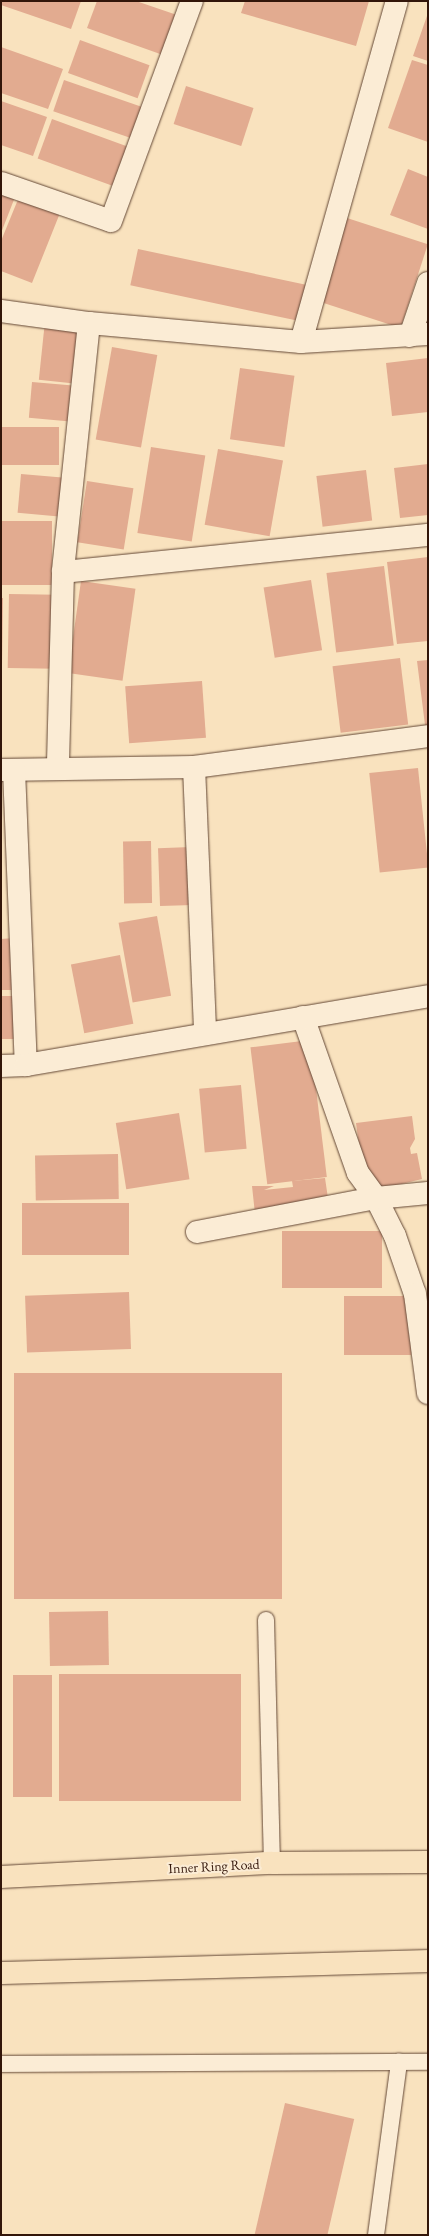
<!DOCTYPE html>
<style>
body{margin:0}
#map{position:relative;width:429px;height:2236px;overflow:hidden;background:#f9e2be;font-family:"EB Garamond",serif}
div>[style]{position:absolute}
.building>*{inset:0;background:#e2ab90;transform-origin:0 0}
.roads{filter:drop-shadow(0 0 1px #644836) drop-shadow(0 0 1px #644836)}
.service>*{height:16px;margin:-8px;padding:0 8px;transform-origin:8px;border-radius:8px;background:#fbecd5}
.minor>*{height:22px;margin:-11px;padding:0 11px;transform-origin:11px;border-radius:11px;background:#fbecd5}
.trunk>*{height:22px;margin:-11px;padding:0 11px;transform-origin:11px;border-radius:11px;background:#f9e2be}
span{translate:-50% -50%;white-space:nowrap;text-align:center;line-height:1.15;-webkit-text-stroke:4px #fbecd5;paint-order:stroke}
.street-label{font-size:14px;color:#321509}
.frame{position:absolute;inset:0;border:2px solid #321509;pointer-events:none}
</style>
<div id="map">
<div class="building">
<i style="clip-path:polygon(1px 1px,81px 1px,71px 29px,1px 5px)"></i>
<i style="clip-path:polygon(97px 1px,136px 1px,177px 15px,163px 55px,87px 28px)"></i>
<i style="clip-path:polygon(245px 1px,369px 1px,356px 46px,241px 13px)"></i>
<i style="clip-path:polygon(428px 13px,428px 61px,413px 56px)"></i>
<i style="left:80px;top:40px;width:74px;height:35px;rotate:20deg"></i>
<i style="clip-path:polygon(1px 47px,63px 69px,48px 109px,1px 93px)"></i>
<i style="clip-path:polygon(412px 60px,428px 65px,428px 142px,388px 128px)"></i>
<i style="left:64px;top:80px;width:85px;height:33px;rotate:19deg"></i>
<i style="left:186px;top:86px;width:71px;height:40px;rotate:18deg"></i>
<i style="clip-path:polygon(1px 101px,47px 117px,33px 156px,1px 145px)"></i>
<i style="left:52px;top:119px;width:81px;height:42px;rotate:20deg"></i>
<i style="clip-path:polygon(408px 169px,428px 177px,428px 229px,390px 215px)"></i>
<i style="clip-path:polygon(1px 192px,15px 197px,1px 233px)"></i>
<i style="clip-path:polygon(19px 197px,60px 213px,32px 283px,1px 271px,1px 241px)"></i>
<i style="left:347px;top:218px;width:85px;height:88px;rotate:18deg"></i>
<i style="left:138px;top:249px;width:174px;height:37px;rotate:12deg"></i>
<i style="left:45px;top:321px;width:38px;height:59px;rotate:6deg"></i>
<i style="left:112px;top:347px;width:46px;height:94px;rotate:10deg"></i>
<i style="clip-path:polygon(428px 358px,428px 412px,392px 416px,386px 363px)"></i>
<i style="left:240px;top:368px;width:55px;height:72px;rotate:8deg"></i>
<i style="left:32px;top:382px;width:44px;height:36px;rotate:5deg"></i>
<i style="left:1px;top:427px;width:58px;height:38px"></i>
<i style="left:151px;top:447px;width:55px;height:87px;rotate:9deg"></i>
<i style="left:218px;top:449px;width:66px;height:77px;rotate:10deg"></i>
<i style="clip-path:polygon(428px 464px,428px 515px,400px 518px,394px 468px)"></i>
<i style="left:366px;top:470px;width:51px;height:50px;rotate:83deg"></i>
<i style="left:21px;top:474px;width:47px;height:39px;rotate:5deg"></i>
<i style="left:87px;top:481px;width:47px;height:62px;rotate:9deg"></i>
<i style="left:1px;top:521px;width:51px;height:64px"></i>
<i style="clip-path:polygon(428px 557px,428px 641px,397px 644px,387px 562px)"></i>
<i style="left:384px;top:566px;width:80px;height:58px;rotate:83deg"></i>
<i style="left:311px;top:580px;width:71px;height:48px;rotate:81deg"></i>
<i style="left:81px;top:581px;width:55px;height:93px;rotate:8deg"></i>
<i style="left:9px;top:594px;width:48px;height:74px;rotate:1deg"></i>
<i style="clip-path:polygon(1px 598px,3px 598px,2px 666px,1px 666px)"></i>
<i style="left:400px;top:658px;width:67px;height:68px;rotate:83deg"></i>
<i style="clip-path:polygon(428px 660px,428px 725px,425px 725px,417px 661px)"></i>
<i style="left:202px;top:681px;width:57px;height:77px;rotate:86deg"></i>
<i style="left:418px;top:768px;width:100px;height:49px;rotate:84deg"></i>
<i style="left:151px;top:841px;width:62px;height:28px;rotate:89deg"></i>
<i style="left:191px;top:847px;width:58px;height:33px;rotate:88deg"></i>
<i style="left:157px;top:916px;width:81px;height:39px;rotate:80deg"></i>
<i style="clip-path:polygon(14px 938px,16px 990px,1px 990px,1px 939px)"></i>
<i style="left:120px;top:955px;width:70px;height:50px;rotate:79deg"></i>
<i style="clip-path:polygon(1px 996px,13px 996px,15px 1039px,1px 1039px)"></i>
<i style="left:310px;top:1040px;width:138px;height:60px;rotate:83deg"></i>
<i style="left:241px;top:1085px;width:64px;height:42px;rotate:85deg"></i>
<i style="left:179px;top:1113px;width:67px;height:64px;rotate:81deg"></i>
<i style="clip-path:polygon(412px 1116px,415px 1139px,410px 1148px,411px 1154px,417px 1153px,422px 1179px,377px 1190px,362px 1167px,356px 1123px)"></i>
<i style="left:118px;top:1154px;width:45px;height:83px;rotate:89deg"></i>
<i style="clip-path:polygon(325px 1178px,329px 1205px,255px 1214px,252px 1186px,274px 1186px,264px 1190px,293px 1187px,292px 1181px)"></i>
<i style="left:22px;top:1203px;width:107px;height:52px"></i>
<i style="left:382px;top:1231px;width:57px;height:100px;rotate:90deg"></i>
<i style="left:129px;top:1292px;width:57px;height:104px;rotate:88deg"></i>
<i style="left:344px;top:1296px;width:67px;height:59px"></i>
<i style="left:14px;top:1373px;width:268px;height:226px"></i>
<i style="left:108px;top:1611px;width:54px;height:59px;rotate:89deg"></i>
<i style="left:59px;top:1674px;width:182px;height:127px"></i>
<i style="left:13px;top:1675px;width:39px;height:122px"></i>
<i style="left:285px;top:2103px;width:71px;height:135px;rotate:13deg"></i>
</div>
<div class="roads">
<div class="service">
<i style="left:266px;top:1620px;width:243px;rotate:88.6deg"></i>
<i style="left:1px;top:2064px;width:427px;rotate:-0.3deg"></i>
<i style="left:376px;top:2235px;width:175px;rotate:-82.4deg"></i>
</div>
<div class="minor">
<i style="left:1px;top:183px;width:116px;rotate:19.1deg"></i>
<i style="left:111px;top:221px;width:234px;rotate:-69.8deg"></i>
<i style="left:1px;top:311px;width:89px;rotate:7.8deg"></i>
<i style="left:89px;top:323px;width:250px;rotate:96deg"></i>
<i style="left:63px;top:572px;width:195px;rotate:91.5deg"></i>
<i style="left:89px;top:323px;width:213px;rotate:5.1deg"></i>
<i style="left:301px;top:342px;width:127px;rotate:-3.6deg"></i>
<i style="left:410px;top:336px;width:56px;rotate:-71.2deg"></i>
<i style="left:301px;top:342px;width:354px;rotate:-74.3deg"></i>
<i style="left:63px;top:572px;width:367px;rotate:-5.8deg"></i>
<i style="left:194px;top:767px;width:267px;rotate:87.6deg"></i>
<i style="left:1px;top:770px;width:193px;rotate:-0.9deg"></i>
<i style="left:194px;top:767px;width:236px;rotate:-7.5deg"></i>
<i style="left:14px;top:770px;width:295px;rotate:87.7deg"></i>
<i style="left:303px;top:1017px;width:165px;rotate:70.6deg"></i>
<i style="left:358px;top:1173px;width:31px;rotate:54deg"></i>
<i style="left:376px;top:1198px;width:42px;rotate:63.4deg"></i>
<i style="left:395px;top:1236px;width:61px;rotate:71deg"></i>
<i style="left:415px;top:1294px;width:100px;rotate:82.5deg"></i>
<i style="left:1px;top:1066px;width:25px;rotate:-2deg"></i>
<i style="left:26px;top:1065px;width:408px;rotate:-9.7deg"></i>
<i style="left:197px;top:1232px;width:182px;rotate:-10.8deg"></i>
<i style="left:376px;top:1198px;width:52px;rotate:-5.5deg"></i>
</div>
<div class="trunk">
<i style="left:1px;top:1877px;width:271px;rotate:-3deg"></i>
<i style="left:272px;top:1863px;width:156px;rotate:-0.4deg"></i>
<i style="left:1px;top:1973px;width:427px;rotate:-1.6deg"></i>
</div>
</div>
<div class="street-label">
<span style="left:214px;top:1866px;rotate:-3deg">Inner Ring Road</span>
</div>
<div class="frame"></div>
</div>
